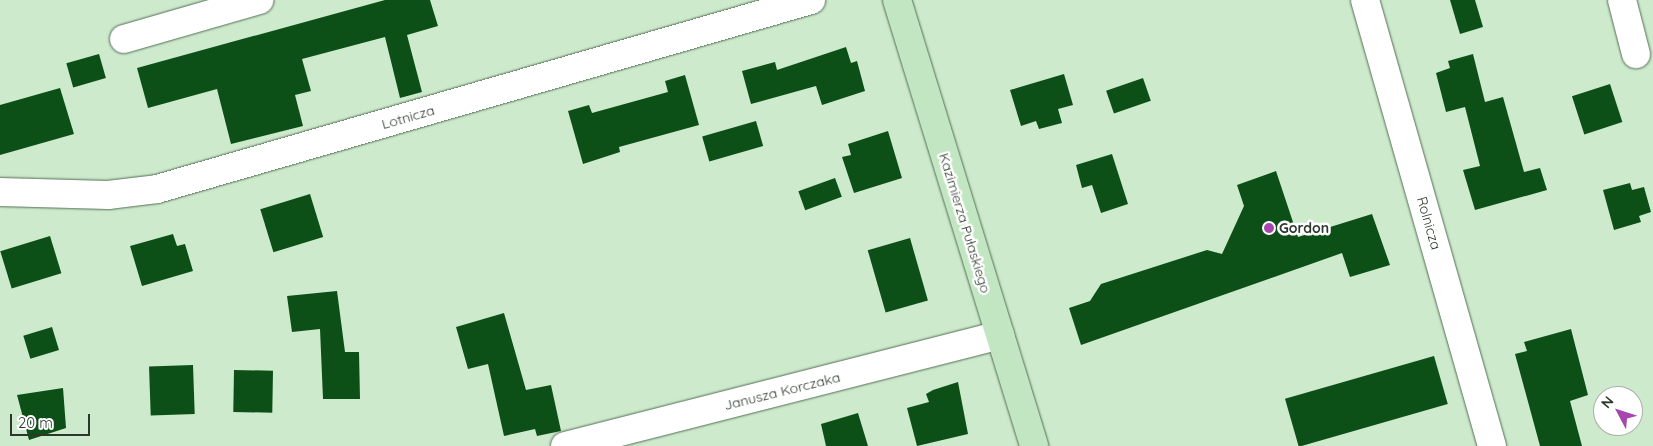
<!DOCTYPE html>
<meta charset="utf-8">
<style>
body{margin:0}
#map{position:relative;width:1653px;height:446px;overflow:hidden;background:#cdeacd;font-family:Quicksand,sans-serif}
div>[style]{position:absolute}
.building>*{inset:0;background:#0c5017;transform-origin:0 0}
.roads{filter:drop-shadow(0 0 1px #546e54) drop-shadow(0 0 1px #546e54)}
.minor>*{height:28px;margin:-14px;padding:0 14px;transform-origin:14px;border-radius:14px;background:#fff}
.major>*{height:28px;margin:-14px;padding:0 14px;transform-origin:14px;border-radius:14px;background:#c1e6c1}
.dots>*{width:14px;height:14px;translate:-50% -50%;box-sizing:border-box;border:2px solid #fff;border-radius:50%}
span{translate:-50% -50%;white-space:nowrap;text-align:center;line-height:1.15;-webkit-text-stroke:5px #fff;paint-order:stroke}
.street-label{font-size:14px;color:#2c372c}
.poi-label{font-size:14px;color:#2c372c;font-weight:700}
.left{translate:0 -50%;text-align:left}
.north{position:absolute;left:1593px;top:386px;width:50px;height:50px;box-sizing:border-box;background:#fff;border:1px solid #abafab;border-radius:50%;rotate:310deg;font-size:14px;font-weight:700;line-height:20px;text-align:center;color:#2c372c}
.north::after{content:'';display:block;margin:auto;width:18px;height:22px;background:#a746ad;clip-path:polygon(50% 0,100% 100%,50% 72%,0 100%)}
.scale{position:absolute;left:10px;top:414px;width:80px;height:22px;box-sizing:border-box;border:2px solid #2c372c;border-top:0;padding-left:6px;font-size:15px;line-height:18px;white-space:nowrap;color:#2c372c;-webkit-text-stroke:4px #fff;paint-order:stroke}
</style>
<div id="map">
<div class="building">
<i style="clip-path:polygon(385px 0,430px 0,438px 26px,407px 35px,422px 92px,400px 98px,385px 37px,302px 59px,311px 91px,295px 95px,303px 126px,231px 144px,217px 89px,148px 108px,137px 68px)"></i>
<i style="clip-path:polygon(1450px 0,1475px 0,1483px 27px,1460px 34px)"></i>
<i style="clip-path:polygon(846px 47px,851px 63px,857px 61px,865px 91px,822px 105px,816px 86px,751px 104px,742px 71px,775px 62px,777px 70px)"></i>
<i style="left:99px;top:54px;width:25px;height:34px;rotate:74deg"></i>
<i style="clip-path:polygon(1473px 54px,1485px 102px,1503px 97px,1524px 172px,1540px 168px,1547px 190px,1475px 210px,1463px 170px,1480px 166px,1465px 107px,1446px 112px,1436px 73px,1450px 68px,1448px 61px)"></i>
<i style="clip-path:polygon(1064px 74px,1073px 105px,1058px 109px,1062px 123px,1039px 129px,1036px 121px,1021px 126px,1010px 90px)"></i>
<i style="clip-path:polygon(685px 75px,699px 125px,619px 147px,620px 152px,583px 164px,568px 111px,589px 105px,592px 113px,668px 92px,665px 81px)"></i>
<i style="left:1143px;top:78px;width:24px;height:39px;rotate:71deg"></i>
<i style="left:1610px;top:84px;width:40px;height:40px;rotate:72deg"></i>
<i style="clip-path:polygon(60px 88px,74px 134px,0 155px,0 105px)"></i>
<i style="left:756px;top:121px;width:26px;height:56px;rotate:74deg"></i>
<i style="clip-path:polygon(888px 131px,902px 178px,854px 193px,842px 157px,851px 155px,848px 144px)"></i>
<i style="clip-path:polygon(1112px 154px,1128px 204px,1101px 213px,1092px 185px,1082px 188px,1076px 165px)"></i>
<i style="clip-path:polygon(1276px 171px,1298px 237px,1372px 214px,1390px 265px,1350px 277px,1342px 253px,1081px 345px,1069px 308px,1090px 301px,1101px 284px,1207px 250px,1222px 254px,1244px 206px,1237px 185px)"></i>
<i style="left:835px;top:178px;width:20px;height:39px;rotate:70deg"></i>
<i style="clip-path:polygon(1630px 183px,1632px 190px,1644px 187px,1651px 212px,1639px 216px,1641px 222px,1614px 230px,1603px 190px)"></i>
<i style="left:310px;top:194px;width:45px;height:52px;rotate:73deg"></i>
<i style="clip-path:polygon(173px 234px,177px 246px,185px 244px,193px 271px,142px 286px,130px 246px)"></i>
<i style="left:50px;top:236px;width:39px;height:52px;rotate:73deg"></i>
<i style="left:910px;top:238px;width:65px;height:44px;rotate:74deg"></i>
<i style="clip-path:polygon(337px 291px,345px 352px,359px 352px,360px 399px,323px 399px,320px 329px,292px 332px,287px 296px)"></i>
<i style="clip-path:polygon(504px 313px,526px 390px,551px 385px,561px 431px,537px 436px,535px 429px,504px 436px,488px 364px,468px 369px,456px 327px)"></i>
<i style="left:52px;top:327px;width:24px;height:30px;rotate:73deg"></i>
<i style="clip-path:polygon(1571px 329px,1588px 395px,1570px 401px,1582px 446px,1540px 446px,1515px 354px,1527px 351px,1524px 342px)"></i>
<i style="left:1434px;top:356px;width:50px;height:155px;rotate:74deg"></i>
<i style="left:193px;top:365px;width:49px;height:44px;rotate:88deg"></i>
<i style="left:234px;top:370px;width:39px;height:42px;rotate:1deg"></i>
<i style="clip-path:polygon(958px 382px,968px 434px,917px 446px,907px 408px,929px 402px,926px 394px,933px 390px)"></i>
<i style="clip-path:polygon(63px 388px,66px 428px,29px 440px,17px 395px)"></i>
<i style="clip-path:polygon(858px 413px,868px 446px,826px 446px,821px 424px)"></i>
</div>
<div class="roads">
<div class="minor">
<i style="left:1365px;top:0;width:464px;rotate:74.1deg"></i>
<i style="left:1622px;top:0;width:56px;rotate:75.5deg"></i>
<i style="left:124px;top:39px;width:141px;rotate:-16.1deg"></i>
<i style="left:0;top:192px;width:108px;rotate:1.6deg"></i>
<i style="left:108px;top:195px;width:49px;rotate:-7deg"></i>
<i style="left:157px;top:189px;width:681px;rotate:-16.12deg"></i>
<i style="left:565px;top:446px;width:449px;rotate:-14.3deg"></i>
</div>
<div class="major">
<i style="left:897px;top:0;width:467px;rotate:72.9deg"></i>
</div>
</div>
<div class="dots">
<i style="left:1269px;top:228px;background:#a746ad"></i>
</div>
<div class="street-label">
<span style="left:408px;top:117px;rotate:-16deg">Lotnicza</span>
<span style="left:965px;top:223px;rotate:73deg">Kazimierza Pułaskiego</span>
<span style="left:1429px;top:223px;rotate:74deg">Rolnicza</span>
<span style="left:782px;top:391px;rotate:-14deg">Janusza Korczaka</span>
</div>
<div class="poi-label">
<span class="left" style="left:1279px;top:228px">Gordon</span>
</div>
<div class="north">N</div>
<div class="scale">20 m</div>
</div>
